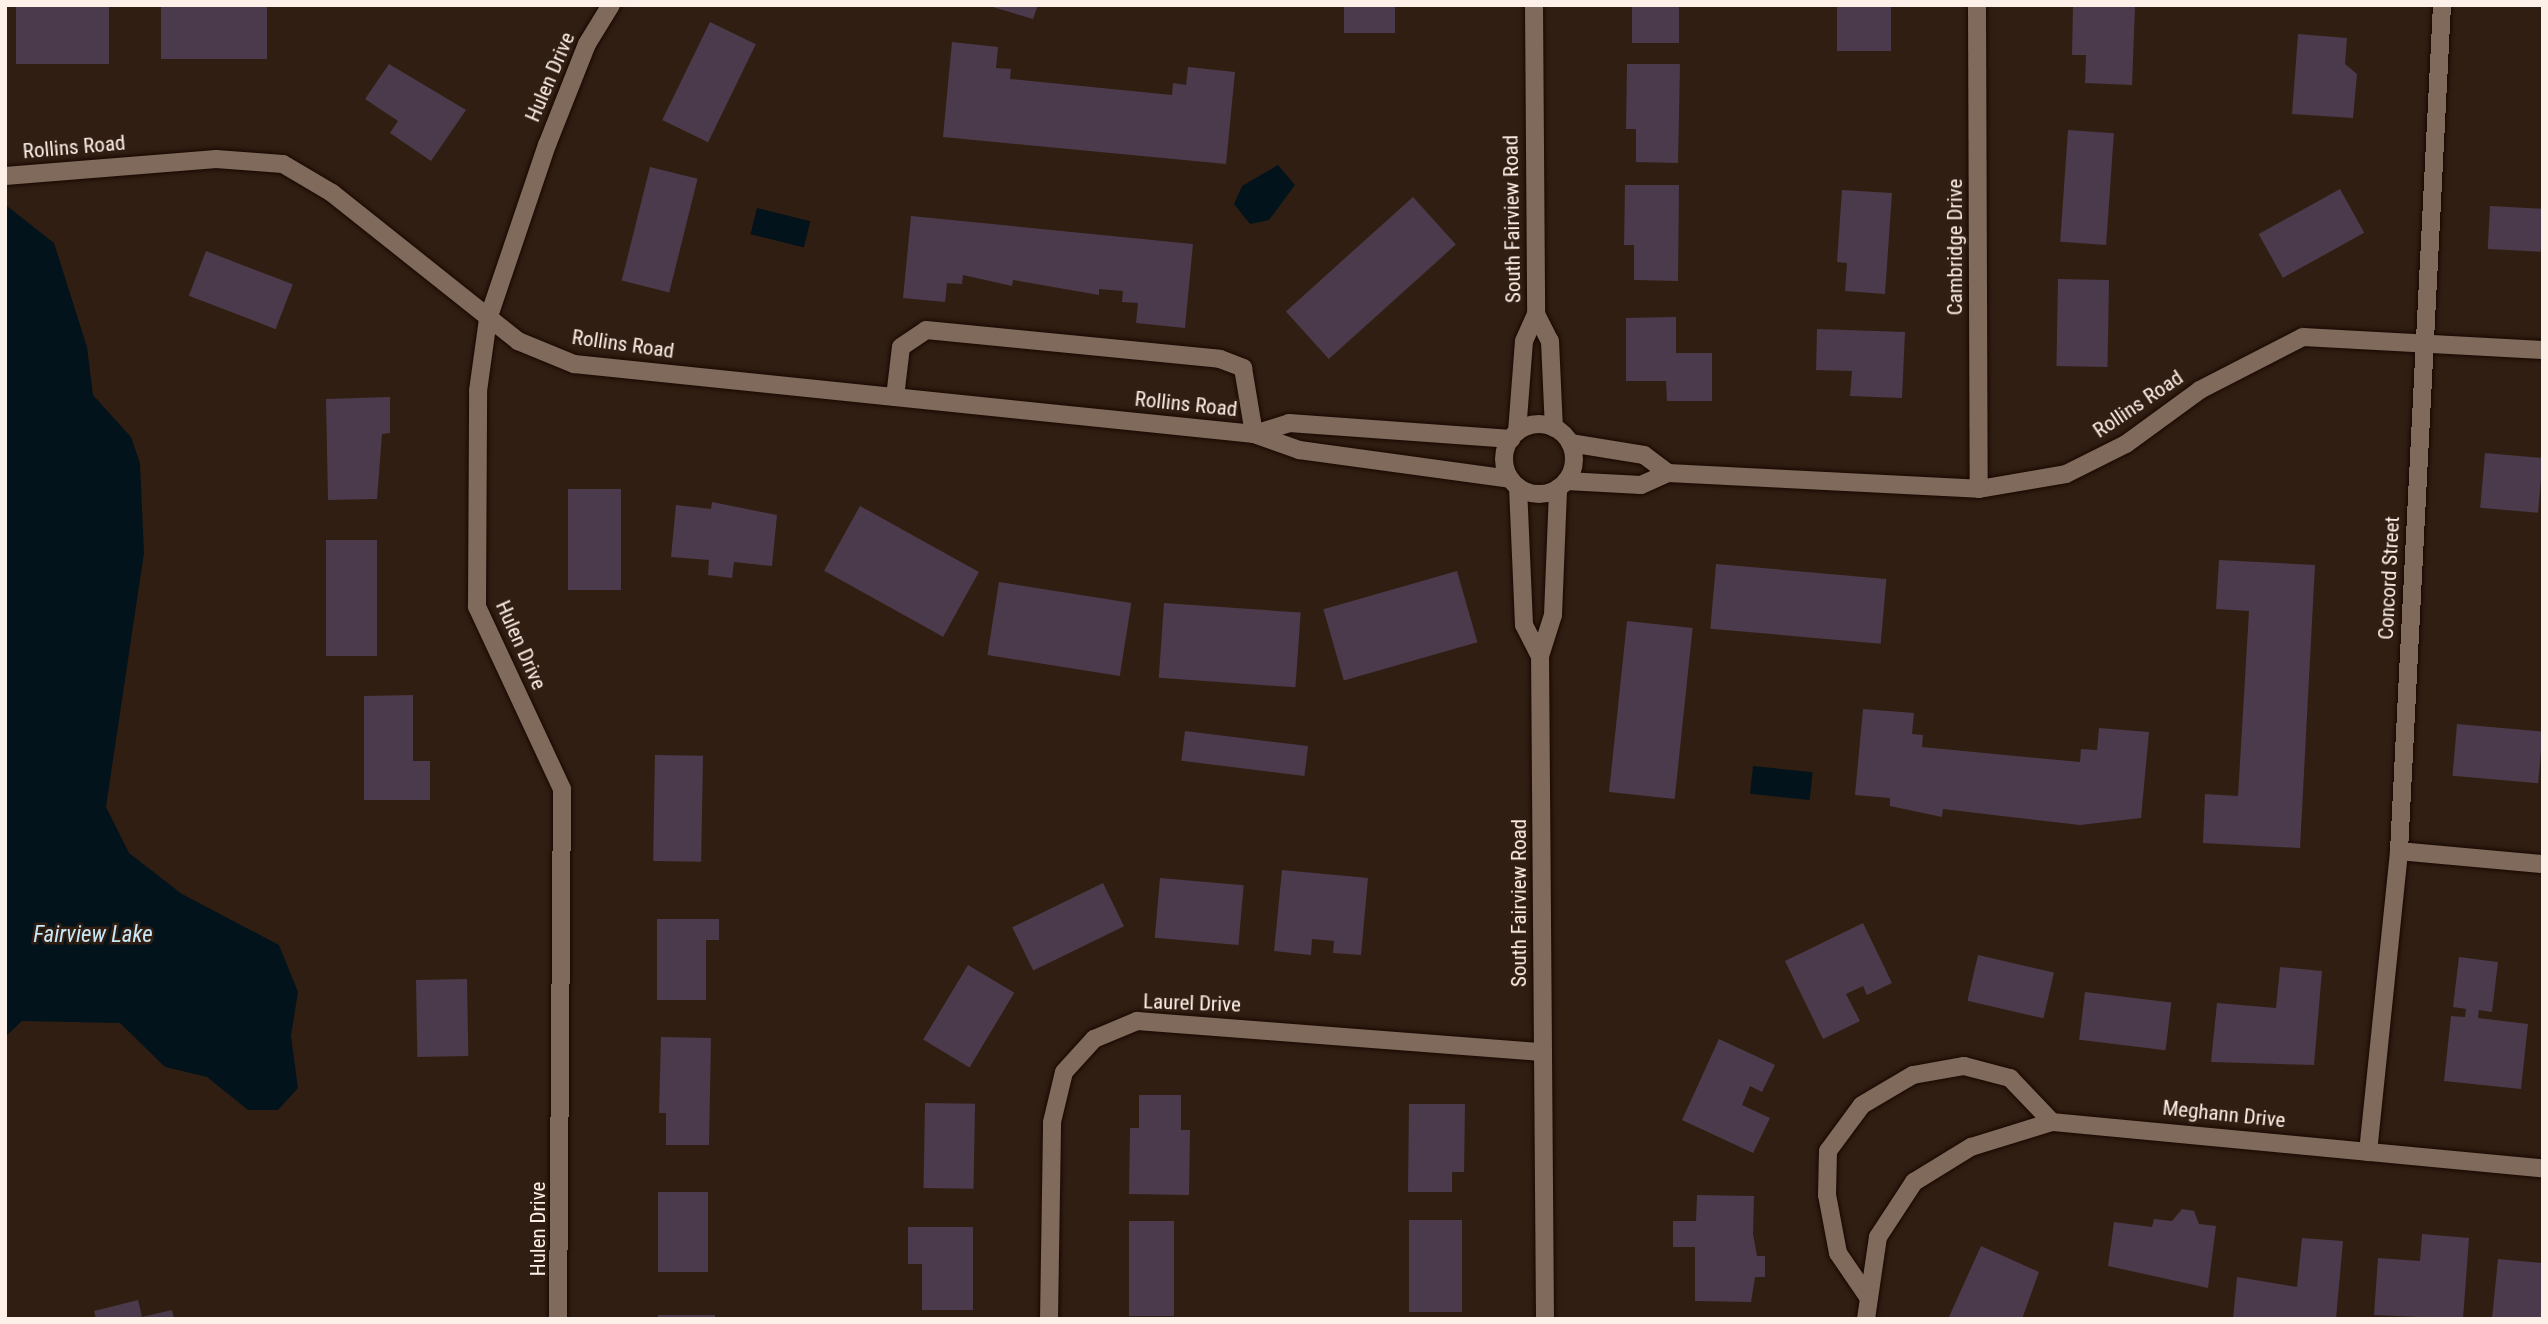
<!DOCTYPE html>
<style>
body{margin:0}
#map{position:relative;width:2548px;height:1324px;overflow:hidden;background:#311e12;font-family:"Roboto Condensed",sans-serif}
div>[style]{position:absolute}
.water>*{inset:0;background:#02131b;transform-origin:0 0}
.building>*{inset:0;background:#4a3a4b;transform-origin:0 0}
.roads{filter:drop-shadow(0 0 2px #180801) drop-shadow(0 0 2px #180801)}
.minor>*{height:18px;margin:-9px;padding:0 9px;transform-origin:9px;border-radius:9px;background:#806a5c}
.minor>.ring{margin:-9px;padding:0;box-sizing:content-box;background:none;border:18px solid #806a5c;border-radius:50%}
span{translate:-50% -50%;white-space:nowrap;text-align:center;line-height:1.15;-webkit-text-stroke:5px #311e12;paint-order:stroke}
.street-label{font-size:21px;color:#fdf0e8}
.water-label{font-size:23px;color:#c7e8f8;font-style:italic}
.frame{position:absolute;inset:0;border:7px solid #fdf0e8;pointer-events:none}
</style>
<div id="map">
<div class="water">
<i style="clip-path:polygon(1278px 165px,1295px 185px,1269px 220px,1250px 224px,1234px 204px,1242px 186px)"></i>
<i style="clip-path:polygon(7px 206px,54px 243px,87px 347px,93px 395px,131px 437px,140px 463px,144px 553px,106px 807px,129px 853px,182px 894px,279px 945px,298px 992px,291px 1036px,298px 1088px,278px 1110px,248px 1110px,207px 1077px,165px 1067px,120px 1023px,22px 1021px,5px 1037px)"></i>
<i style="left:757px;top:208px;width:55px;height:27px;rotate:14deg"></i>
<i style="left:1753px;top:766px;width:60px;height:28px;rotate:6deg"></i>
</div>
<div class="building">
<i style="left:16px;top:5px;width:93px;height:59px"></i>
<i style="left:161px;top:5px;width:106px;height:54px"></i>
<i style="clip-path:polygon(986px 5px,1038px 5px,1033px 19px)"></i>
<i style="left:1344px;top:5px;width:51px;height:28px"></i>
<i style="left:1632px;top:5px;width:47px;height:38px"></i>
<i style="left:1837px;top:5px;width:54px;height:46px"></i>
<i style="clip-path:polygon(2073px 5px,2135px 7px,2132px 85px,2085px 83px,2086px 55px,2072px 55px)"></i>
<i style="left:710px;top:22px;width:51px;height:109px;rotate:26deg"></i>
<i style="clip-path:polygon(2298px 34px,2347px 38px,2345px 64px,2357px 74px,2353px 118px,2292px 114px)"></i>
<i style="clip-path:polygon(952px 42px,998px 47px,996px 68px,1011px 69px,1010px 79px,1172px 95px,1173px 83px,1186px 85px,1188px 67px,1235px 72px,1226px 164px,943px 137px)"></i>
<i style="clip-path:polygon(389px 64px,466px 110px,431px 161px,390px 133px,398px 121px,365px 99px)"></i>
<i style="clip-path:polygon(1627px 64px,1680px 64px,1678px 163px,1636px 162px,1636px 129px,1626px 129px)"></i>
<i style="left:2068px;top:130px;width:46px;height:112px;rotate:4deg"></i>
<i style="left:650px;top:167px;width:49px;height:117px;rotate:14deg"></i>
<i style="clip-path:polygon(1625px 185px,1679px 185px,1678px 281px,1634px 280px,1634px 245px,1624px 245px)"></i>
<i style="left:2340px;top:189px;width:50px;height:93px;rotate:61deg"></i>
<i style="clip-path:polygon(1842px 190px,1892px 193px,1885px 294px,1845px 291px,1847px 263px,1837px 262px)"></i>
<i style="left:1413px;top:197px;width:64px;height:171px;rotate:48deg"></i>
<i style="left:2490px;top:206px;width:53px;height:43px;rotate:3deg"></i>
<i style="clip-path:polygon(911px 216px,1193px 244px,1185px 328px,1136px 323px,1138px 303px,1122px 302px,1123px 291px,1099px 289px,1099px 295px,1013px 280px,1012px 286px,963px 275px,962px 284px,947px 283px,945px 302px,903px 298px)"></i>
<i style="left:206px;top:251px;width:93px;height:48px;rotate:21deg"></i>
<i style="left:2058px;top:279px;width:51px;height:87px;rotate:1deg"></i>
<i style="clip-path:polygon(1676px 317px,1676px 353px,1712px 353px,1712px 401px,1667px 401px,1666px 381px,1626px 381px,1626px 318px)"></i>
<i style="clip-path:polygon(1817px 329px,1905px 332px,1902px 398px,1850px 396px,1852px 371px,1816px 370px)"></i>
<i style="clip-path:polygon(390px 397px,390px 433px,382px 434px,377px 499px,328px 500px,326px 399px)"></i>
<i style="left:2485px;top:453px;width:58px;height:55px;rotate:5deg"></i>
<i style="left:568px;top:489px;width:53px;height:101px"></i>
<i style="clip-path:polygon(712px 502px,777px 515px,772px 566px,734px 562px,732px 578px,708px 575px,709px 560px,671px 557px,676px 505px,711px 509px)"></i>
<i style="left:860px;top:506px;width:136px;height:74px;rotate:29deg"></i>
<i style="left:326px;top:540px;width:51px;height:116px"></i>
<i style="clip-path:polygon(2219px 560px,2315px 565px,2300px 848px,2203px 843px,2205px 794px,2238px 796px,2249px 611px,2216px 609px)"></i>
<i style="left:1716px;top:564px;width:171px;height:65px;rotate:5deg"></i>
<i style="left:1457px;top:571px;width:74px;height:139px;rotate:74deg"></i>
<i style="left:999px;top:582px;width:134px;height:74px;rotate:9deg"></i>
<i style="left:1164px;top:603px;width:137px;height:75px;rotate:4deg"></i>
<i style="left:1627px;top:621px;width:66px;height:172px;rotate:6deg"></i>
<i style="clip-path:polygon(413px 695px,413px 761px,430px 761px,430px 800px,364px 800px,364px 696px)"></i>
<i style="clip-path:polygon(1863px 709px,1914px 713px,1912px 734px,1923px 735px,1922px 747px,2080px 762px,2081px 749px,2097px 750px,2099px 728px,2149px 732px,2141px 818px,2080px 825px,1943px 809px,1942px 817px,1890px 806px,1890px 798px,1855px 795px)"></i>
<i style="left:2457px;top:724px;width:86px;height:52px;rotate:5deg"></i>
<i style="left:1185px;top:731px;width:124px;height:30px;rotate:7deg"></i>
<i style="left:655px;top:755px;width:48px;height:106px;rotate:1deg"></i>
<i style="clip-path:polygon(1282px 870px,1368px 878px,1361px 955px,1333px 953px,1334px 941px,1312px 939px,1311px 955px,1274px 951px)"></i>
<i style="left:1160px;top:878px;width:84px;height:60px;rotate:5deg"></i>
<i style="left:1103px;top:883px;width:48px;height:101px;rotate:64deg"></i>
<i style="clip-path:polygon(657px 919px,719px 919px,719px 940px,706px 940px,706px 1000px,657px 1000px)"></i>
<i style="clip-path:polygon(1863px 923px,1892px 983px,1867px 995px,1863px 986px,1846px 994px,1860px 1021px,1823px 1039px,1785px 961px)"></i>
<i style="left:1978px;top:955px;width:78px;height:47px;rotate:13deg"></i>
<i style="clip-path:polygon(2459px 957px,2498px 962px,2492px 1012px,2479px 1010px,2478px 1018px,2528px 1024px,2521px 1089px,2444px 1081px,2451px 1016px,2465px 1017px,2466px 1009px,2453px 1007px)"></i>
<i style="left:968px;top:965px;width:54px;height:87px;rotate:31deg"></i>
<i style="clip-path:polygon(2280px 967px,2322px 971px,2314px 1065px,2211px 1062px,2217px 1003px,2276px 1008px)"></i>
<i style="left:467px;top:979px;width:77px;height:51px;rotate:89deg"></i>
<i style="left:2085px;top:992px;width:87px;height:48px;rotate:7deg"></i>
<i style="clip-path:polygon(661px 1037px,711px 1038px,709px 1145px,666px 1145px,666px 1113px,659px 1113px)"></i>
<i style="clip-path:polygon(1719px 1039px,1775px 1065px,1762px 1092px,1750px 1086px,1742px 1105px,1770px 1118px,1753px 1153px,1682px 1120px)"></i>
<i style="clip-path:polygon(1139px 1095px,1181px 1095px,1181px 1130px,1190px 1130px,1189px 1195px,1129px 1194px,1130px 1128px,1139px 1128px)"></i>
<i style="left:925px;top:1103px;width:50px;height:85px;rotate:1deg"></i>
<i style="clip-path:polygon(1409px 1104px,1465px 1104px,1464px 1172px,1452px 1172px,1452px 1192px,1408px 1192px)"></i>
<i style="left:658px;top:1192px;width:50px;height:80px"></i>
<i style="clip-path:polygon(1697px 1195px,1754px 1196px,1753px 1234px,1757px 1256px,1765px 1256px,1765px 1277px,1755px 1277px,1751px 1302px,1695px 1301px,1695px 1247px,1673px 1247px,1673px 1221px,1696px 1221px)"></i>
<i style="clip-path:polygon(2182px 1209px,2194px 1211px,2199px 1224px,2216px 1226px,2208px 1288px,2108px 1266px,2114px 1222px,2152px 1227px,2154px 1219px,2172px 1221px)"></i>
<i style="left:1409px;top:1220px;width:53px;height:92px"></i>
<i style="left:1129px;top:1221px;width:45px;height:95px"></i>
<i style="clip-path:polygon(908px 1227px,973px 1227px,973px 1310px,922px 1310px,922px 1264px,908px 1264px)"></i>
<i style="clip-path:polygon(2422px 1234px,2469px 1238px,2463px 1319px,2374px 1315px,2378px 1258px,2420px 1261px)"></i>
<i style="clip-path:polygon(2302px 1238px,2343px 1241px,2336px 1319px,2233px 1319px,2237px 1277px,2297px 1287px)"></i>
<i style="clip-path:polygon(1981px 1246px,2039px 1272px,2022px 1319px,1948px 1319px)"></i>
<i style="clip-path:polygon(2498px 1259px,2543px 1263px,2543px 1319px,2492px 1319px)"></i>
<i style="clip-path:polygon(138px 1300px,142px 1317px,172px 1310px,174px 1319px,96px 1319px,94px 1311px)"></i>
<i style="left:658px;top:1315px;width:57px;height:4px"></i>
</div>
<div class="roads">
<div class="minor">
<i style="left:1534px;top:5px;width:309px;rotate:89.6deg"></i>
<i style="left:1536px;top:314px;width:30px;rotate:63deg"></i>
<i style="left:1550px;top:341px;width:87px;rotate:87.4deg"></i>
<i style="left:1977px;top:5px;width:484px;rotate:89.8deg"></i>
<i style="left:5px;top:176px;width:212px;rotate:-4.6deg"></i>
<i style="left:216px;top:159px;width:67px;rotate:4.3deg"></i>
<i style="left:283px;top:164px;width:57px;rotate:30.6deg"></i>
<i style="left:332px;top:193px;width:238px;rotate:38.5deg"></i>
<i style="left:518px;top:341px;width:61px;rotate:22.3deg"></i>
<i style="left:574px;top:364px;width:684px;rotate:5.88deg"></i>
<i style="left:1254px;top:434px;width:48px;rotate:19.6deg"></i>
<i style="left:1299px;top:450px;width:213px;rotate:7.8deg"></i>
<i style="left:895px;top:397px;width:50px;rotate:-83.2deg"></i>
<i style="left:901px;top:347px;width:30px;rotate:-34deg"></i>
<i style="left:926px;top:330px;width:295px;rotate:5.6deg"></i>
<i style="left:1220px;top:359px;width:25px;rotate:21deg"></i>
<i style="left:1243px;top:368px;width:67px;rotate:80.5deg"></i>
<i class="ring" style="left:1504px;top:424px;width:52px;height:52px"></i>
<i style="left:1517px;top:432px;width:91px;rotate:-85.6deg"></i>
<i style="left:1524px;top:341px;width:30px;rotate:-66deg"></i>
<i style="left:1254px;top:434px;width:37px;rotate:-17deg"></i>
<i style="left:1289px;top:423px;width:223px;rotate:4.1deg"></i>
<i style="left:1570px;top:443px;width:75px;rotate:9.2deg"></i>
<i style="left:1644px;top:455px;width:30px;rotate:37deg"></i>
<i style="left:1566px;top:481px;width:75px;rotate:3.1deg"></i>
<i style="left:1641px;top:485px;width:30px;rotate:-24deg"></i>
<i style="left:1668px;top:473px;width:311px;rotate:2.9deg"></i>
<i style="left:1979px;top:489px;width:88px;rotate:-9.8deg"></i>
<i style="left:2066px;top:474px;width:67px;rotate:-26.6deg"></i>
<i style="left:2126px;top:444px;width:92px;rotate:-36.1deg"></i>
<i style="left:2200px;top:390px;width:116px;rotate:-27.2deg"></i>
<i style="left:2303px;top:337px;width:240px;rotate:3.1deg"></i>
<i style="left:1518px;top:487px;width:138px;rotate:87.5deg"></i>
<i style="left:1524px;top:625px;width:35px;rotate:63deg"></i>
<i style="left:2399px;top:851px;width:145px;rotate:5.2deg"></i>
<i style="left:2368px;top:1152px;width:303px;rotate:-84.1deg"></i>
<i style="left:2399px;top:851px;width:847px;rotate:-87.09deg"></i>
<i style="left:1868px;top:1297px;width:53px;rotate:-124.3deg"></i>
<i style="left:1838px;top:1253px;width:59px;rotate:-100.7deg"></i>
<i style="left:1827px;top:1195px;width:44px;rotate:-88.7deg"></i>
<i style="left:1828px;top:1151px;width:57px;rotate:-53.5deg"></i>
<i style="left:1862px;top:1105px;width:59px;rotate:-30.5deg"></i>
<i style="left:1913px;top:1075px;width:52px;rotate:-10deg"></i>
<i style="left:1964px;top:1066px;width:48px;rotate:14.6deg"></i>
<i style="left:2010px;top:1078px;width:61px;rotate:46.3deg"></i>
<i style="left:558px;top:1319px;width:530px;rotate:-89.57deg"></i>
<i style="left:562px;top:789px;width:201px;rotate:-115deg"></i>
<i style="left:477px;top:607px;width:216px;rotate:-89.7deg"></i>
<i style="left:478px;top:391px;width:73px;rotate:-82.1deg"></i>
<i style="left:488px;top:319px;width:184px;rotate:-71.3deg"></i>
<i style="left:547px;top:145px;width:109px;rotate:-68.4deg"></i>
<i style="left:587px;top:44px;width:46px;rotate:-58.4deg"></i>
<i style="left:1049px;top:1319px;width:197px;rotate:-89.1deg"></i>
<i style="left:1052px;top:1122px;width:51px;rotate:-76.5deg"></i>
<i style="left:1064px;top:1072px;width:45px;rotate:-47.7deg"></i>
<i style="left:1094px;top:1039px;width:47px;rotate:-22.7deg"></i>
<i style="left:1137px;top:1021px;width:406px;rotate:4.4deg"></i>
<i style="left:1545px;top:1319px;width:663px;rotate:-90.43deg"></i>
<i style="left:1540px;top:656px;width:43px;rotate:-72.4deg"></i>
<i style="left:1553px;top:615px;width:127px;rotate:-87.7deg"></i>
<i style="left:1866px;top:1319px;width:83px;rotate:-81.7deg"></i>
<i style="left:1878px;top:1237px;width:66px;rotate:-56.8deg"></i>
<i style="left:1914px;top:1182px;width:67px;rotate:-31.6deg"></i>
<i style="left:1971px;top:1147px;width:85px;rotate:-17.2deg"></i>
<i style="left:2052px;top:1122px;width:493px;rotate:5.4deg"></i>
</div>
</div>
<div class="street-label">
<span style="left:550px;top:77px;rotate:-67deg">Hulen Drive</span>
<span style="left:74px;top:147px;rotate:-5deg">Rollins Road</span>
<span style="left:1512px;top:219px;rotate:-91deg">South Fairview Road</span>
<span style="left:1955px;top:247px;rotate:-90deg">Cambridge Drive</span>
<span style="left:623px;top:344px;rotate:8deg">Rollins Road</span>
<span style="left:1186px;top:404px;rotate:6deg">Rollins Road</span>
<span style="left:2138px;top:404px;rotate:-34deg">Rollins Road</span>
<span style="left:2389px;top:578px;rotate:-87deg">Concord Street</span>
<span style="left:521px;top:645px;rotate:66deg">Hulen Drive</span>
<span style="left:1519px;top:903px;rotate:-90deg">South Fairview Road</span>
<span style="left:1192px;top:1003px;rotate:2deg">Laurel Drive</span>
<span style="left:2224px;top:1114px;rotate:6deg">Meghann Drive</span>
<span style="left:538px;top:1229px;rotate:-90deg">Hulen Drive</span>
</div>
<div class="water-label">
<span style="left:93px;top:935px">Fairview Lake</span>
</div>
<div class="frame"></div>
</div>
